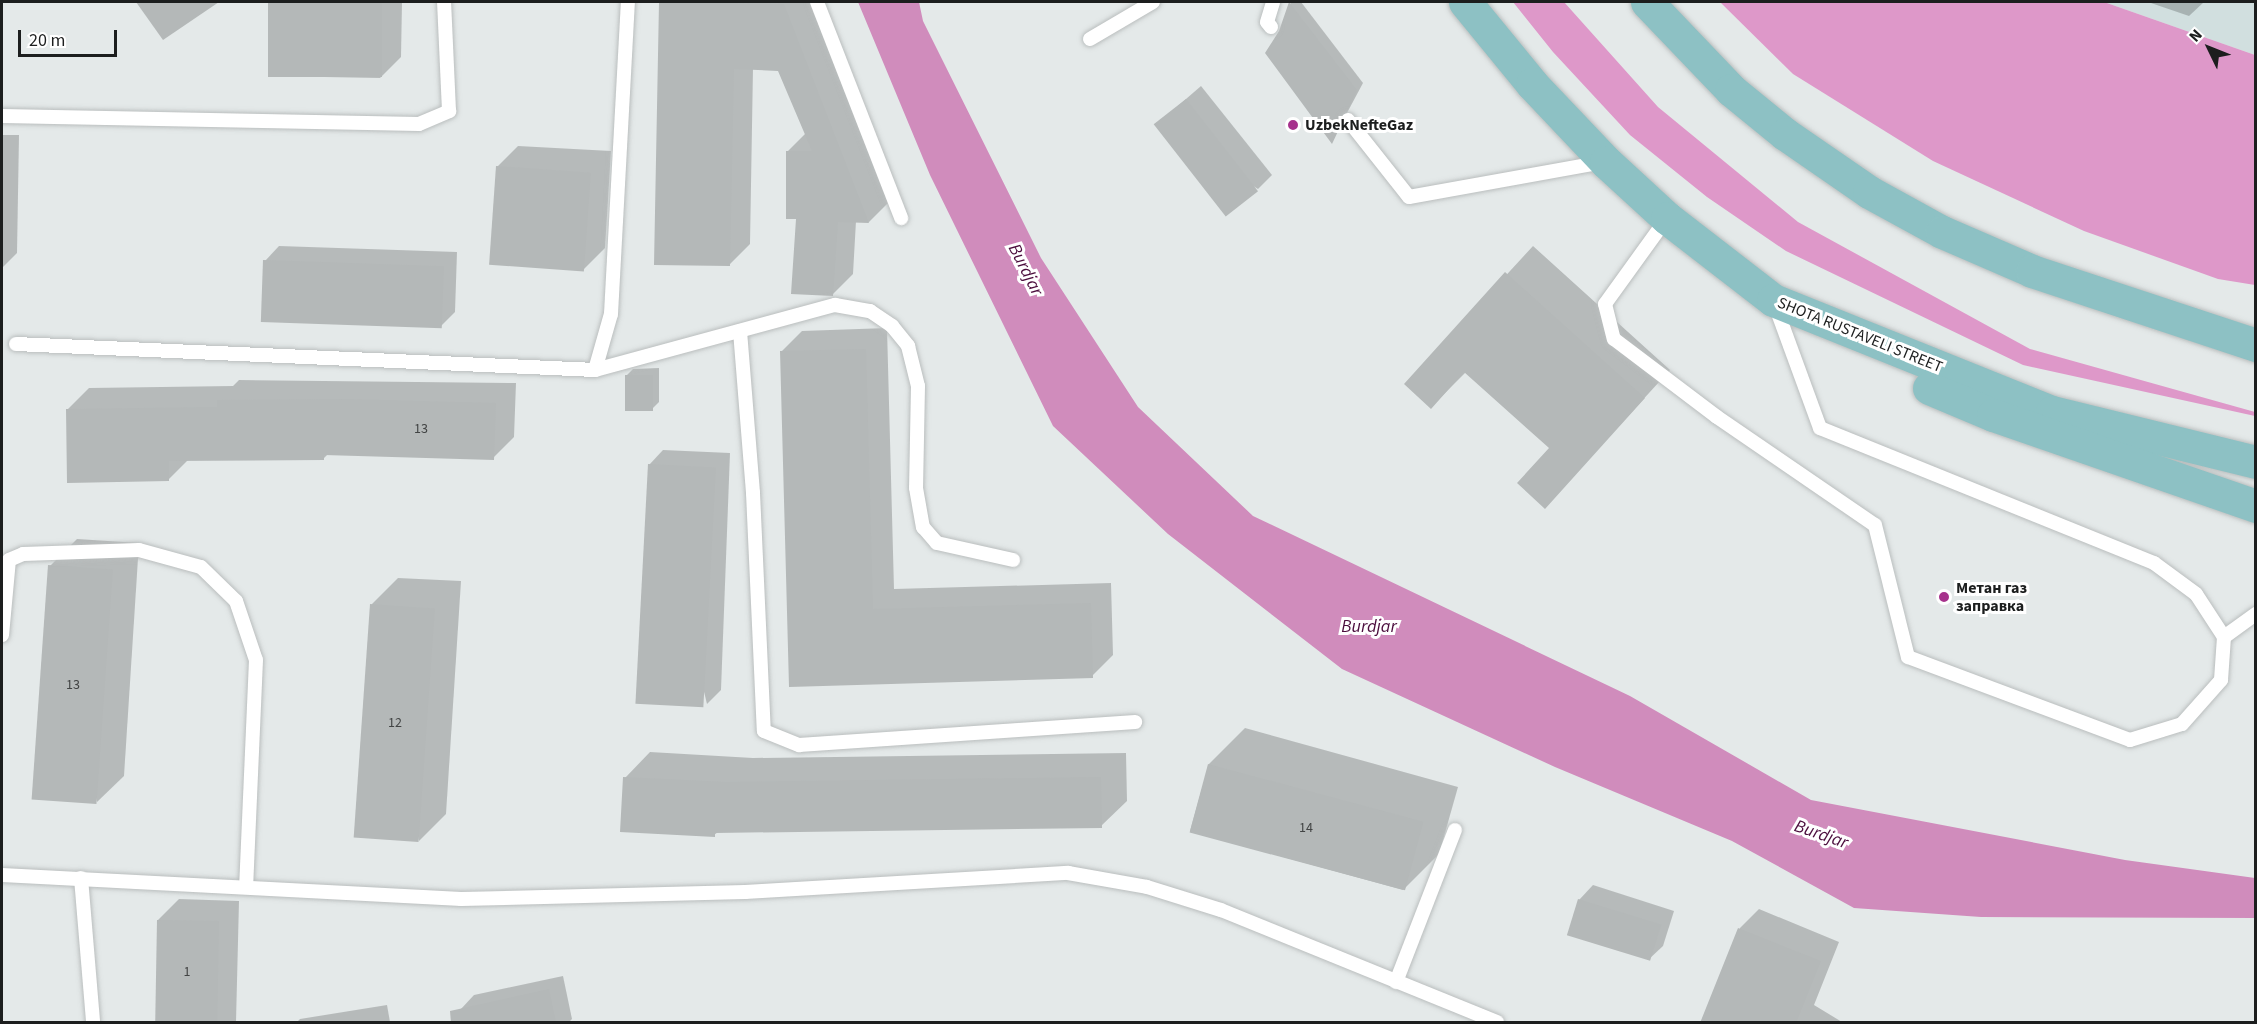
<!DOCTYPE html>
<meta charset="utf-8">
<style>
body{margin:0}
#map{position:relative;width:2257px;height:1024px;overflow:hidden;background:#e4e9e9;font-family:"Source Sans 3",sans-serif}
div>[style]{position:absolute}
.built>*{inset:0;background:#d1dfdf}
.forest>*{inset:0;background:#de98c9}
.water>*{inset:0;background:#d08cbc}
.shadow>*{inset:0;background:#0003}
.building>*{inset:0;background:#b4b8b8;transform-origin:0 0}
.roads{filter:drop-shadow(0 0 2px #babebe) drop-shadow(0 0 2px #babebe)}
.lane>*{height:14px;margin:-7px;padding:0 7px;transform-origin:7px;border-radius:7px;background:#fff}
.primary>*{height:33px;margin:-16.5px;padding:0 16.5px;transform-origin:16.5px;border-radius:16.5px;background:#8dc1c4}
.dots>*{width:16px;height:16px;translate:-50% -50%;box-sizing:border-box;border:3px solid #fff;border-radius:50%}
span{translate:-50% -50%;white-space:nowrap;text-align:center;line-height:1.15;-webkit-text-stroke:6px #fff;paint-order:stroke}
.number-label{font-size:14px;color:#424444}
.number-label span{-webkit-text-stroke-width:0}
.poi-label{font-size:16px;color:#1c1e1e;font-weight:700}
.left{translate:0 -50%;text-align:left}
.street-label{font-size:16px;color:#1c1e1e}
.water-label{font-size:18px;color:#4b0d3d;font-style:italic}
.frame{position:absolute;inset:0;border:3px solid #1c1e1e;pointer-events:none}
.north{position:absolute;left:2179px;top:18px;width:60px;height:60px;-webkit-text-stroke:4px #fff;paint-order:stroke;rotate:313deg;font-size:16px;font-weight:700;line-height:24px;text-align:center;color:#1c1e1e}
.north::after{content:'';display:block;margin:auto;width:21px;height:27px;background:#1c1e1e;clip-path:polygon(50% 0,100% 100%,50% 72%,0 100%)}
.scale{position:absolute;left:18px;top:30px;width:99px;height:27px;box-sizing:border-box;border:3px solid #1c1e1e;border-top:0;padding-left:8px;font-size:18px;line-height:21px;white-space:nowrap;color:#1c1e1e;-webkit-text-stroke:4px #fff;paint-order:stroke}
</style>
<div id="map">
<div class="built">
<i style="clip-path:polygon(2104px 2px,2255px 2px,2255px 55px)"></i>
</div>
<div class="forest">
<i style="clip-path:polygon(1513px 2px,1564px 2px,1658px 107px,1798px 222px,2030px 349px,2255px 412px,2255px 416px,2023px 365px,1786px 251px,1707px 197px,1630px 135px,1553px 52px)"></i>
<i style="clip-path:polygon(1720px 2px,2104px 2px,2255px 55px,2255px 285px,2218px 279px,2084px 231px,1933px 161px,1793px 74px)"></i>
</div>
<div class="water">
<i style="clip-path:polygon(858px 2px,919px 2px,923px 21px,1041px 258px,1138px 407px,1253px 516px,1630px 696px,1811px 800px,2125px 860px,2255px 878px,2255px 918px,1981px 917px,1854px 908px,1732px 841px,1555px 767px,1342px 669px,1168px 534px,1053px 426px,930px 175px)"></i>
</div>
<div class="shadow">
<i style="clip-path:polygon(149px 2px,216px 2px,164px 38px,143px 8px)"></i>
<i style="clip-path:polygon(270px 2px,402px 2px,401px 57px,380px 78px,268px 76px)"></i>
<i style="clip-path:polygon(660px 2px,811px 2px,889px 202px,869px 222px,856px 221px,853px 274px,832px 295px,797px 218px,787px 152px,806px 133px,779px 69px,753px 68px,750px 244px,730px 264px,655px 263px)"></i>
<i style="clip-path:polygon(1291px 2px,1301px 2px,1363px 83px,1332px 141px,1280px 31px)"></i>
<i style="clip-path:polygon(2148px 2px,2204px 2px,2189px 16px)"></i>
<i style="clip-path:polygon(1201px 86px,1272px 175px,1258px 189px,1156px 125px)"></i>
<i style="clip-path:polygon(2px 135px,19px 135px,17px 253px,2px 268px)"></i>
<i style="clip-path:polygon(518px 146px,611px 151px,605px 248px,584px 269px,497px 167px)"></i>
<i style="clip-path:polygon(279px 246px,457px 252px,455px 312px,441px 326px,265px 261px)"></i>
<i style="clip-path:polygon(1533px 246px,1670px 370px,1545px 507px,1551px 448px,1466px 372px,1431px 407px,1406px 384px)"></i>
<i style="clip-path:polygon(887px 328px,894px 589px,1111px 583px,1113px 655px,1092px 676px,791px 685px,781px 352px,802px 331px)"></i>
<i style="clip-path:polygon(659px 368px,659px 402px,652px 409px,626px 376px,633px 369px)"></i>
<i style="clip-path:polygon(239px 380px,516px 383px,514px 437px,493px 458px,329px 453px,323px 459px,189px 459px,168px 480px,68px 409px,89px 388px,233px 386px)"></i>
<i style="clip-path:polygon(663px 450px,730px 453px,721px 690px,707px 704px,649px 465px)"></i>
<i style="clip-path:polygon(77px 539px,139px 543px,124px 776px,97px 802px,50px 566px)"></i>
<i style="clip-path:polygon(398px 578px,461px 581px,446px 814px,419px 841px,372px 604px)"></i>
<i style="clip-path:polygon(1245px 728px,1458px 787px,1439px 854px,1403px 890px,1190px 831px,1209px 764px)"></i>
<i style="clip-path:polygon(650px 752px,753px 758px,1126px 753px,1127px 801px,1101px 826px,718px 832px,714px 835px,625px 778px)"></i>
<i style="clip-path:polygon(1593px 885px,1674px 911px,1663px 946px,1648px 960px,1579px 900px)"></i>
<i style="clip-path:polygon(179px 899px,239px 901px,236px 1022px,156px 1022px,158px 920px)"></i>
<i style="clip-path:polygon(1759px 909px,1839px 942px,1814px 1005px,1842px 1022px,1701px 1022px,1740px 928px)"></i>
<i style="clip-path:polygon(563px 976px,572px 1019px,569px 1022px,462px 1022px,460px 1010px,474px 995px)"></i>
<i style="clip-path:polygon(387px 1005px,390px 1022px,297px 1022px,300px 1019px)"></i>
</div>
<div class="building">
<i style="clip-path:polygon(136px 2px,219px 2px,163px 40px)"></i>
<i style="left:268px;top:2px;width:114px;height:75px"></i>
<i style="clip-path:polygon(659px 2px,784px 4px,869px 223px,838px 222px,833px 296px,791px 294px,796px 219px,786px 219px,786px 151px,812px 151px,778px 71px,734px 69px,730px 266px,654px 265px)"></i>
<i style="clip-path:polygon(1289px 2px,1357px 90px,1347px 111px,1340px 116px,1341px 125px,1332px 144px,1265px 53px,1279px 31px)"></i>
<i style="left:1186px;top:99px;width:117px;height:41px;rotate:52deg"></i>
<i style="left:496px;top:166px;width:95px;height:99px;rotate:4deg"></i>
<i style="left:263px;top:260px;width:181px;height:62px;rotate:2deg"></i>
<i style="clip-path:polygon(1505px 272px,1645px 398px,1545px 509px,1517px 483px,1549px 448px,1464px 372px,1431px 409px,1404px 384px)"></i>
<i style="clip-path:polygon(866px 349px,873px 609px,1091px 603px,1093px 678px,789px 687px,780px 351px)"></i>
<i style="left:625px;top:375px;width:28px;height:36px"></i>
<i style="clip-path:polygon(347px 399px,496px 403px,494px 460px,324px 455px,324px 460px,169px 461px,169px 481px,67px 483px,66px 409px,217px 407px,217px 400px)"></i>
<i style="left:648px;top:464px;width:68px;height:240px;rotate:3deg"></i>
<i style="left:48px;top:565px;width:65px;height:235px;rotate:4deg"></i>
<i style="left:370px;top:604px;width:65px;height:234px;rotate:4deg"></i>
<i style="left:1208px;top:764px;width:223px;height:71px;rotate:15deg"></i>
<i style="clip-path:polygon(623px 777px,727px 782px,1101px 777px,1102px 828px,715px 833px,715px 837px,620px 832px)"></i>
<i style="left:1578px;top:899px;width:87px;height:38px;rotate:17deg"></i>
<i style="left:157px;top:920px;width:62px;height:103px;rotate:1deg"></i>
<i style="clip-path:polygon(1738px 928px,1821px 961px,1796px 1023px,1700px 1023px)"></i>
<i style="clip-path:polygon(549px 989px,556px 1023px,451px 1023px,450px 1011px)"></i>
</div>
<div class="roads">
<div class="lane">
<i style="left:817px;top:2px;width:232px;rotate:68.7deg"></i>
<i style="left:1271px;top:27px;width:6px;rotate:-129deg"></i>
<i style="left:1267px;top:22px;width:21px;rotate:-73deg"></i>
<i style="left:1090px;top:39px;width:73px;rotate:-30.4deg"></i>
<i style="left:2px;top:116px;width:417px;rotate:1.1deg"></i>
<i style="left:419px;top:124px;width:33px;rotate:-23deg"></i>
<i style="left:449px;top:111px;width:109px;rotate:-92.6deg"></i>
<i style="left:1348px;top:120px;width:98px;rotate:51.6deg"></i>
<i style="left:1409px;top:197px;width:197px;rotate:-10.2deg"></i>
<i style="left:1667px;top:218px;width:106px;rotate:125.8deg"></i>
<i style="left:1605px;top:304px;width:36px;rotate:76deg"></i>
<i style="left:1614px;top:339px;width:129px;rotate:37.1deg"></i>
<i style="left:1717px;top:417px;width:191px;rotate:34.4deg"></i>
<i style="left:1875px;top:525px;width:136px;rotate:76deg"></i>
<i style="left:1908px;top:657px;width:237px;rotate:20.5deg"></i>
<i style="left:2130px;top:740px;width:54px;rotate:-17.1deg"></i>
<i style="left:2182px;top:724px;width:59px;rotate:-48.4deg"></i>
<i style="left:2221px;top:680px;width:43px;rotate:-86deg"></i>
<i style="left:2224px;top:637px;width:51px;rotate:-123.1deg"></i>
<i style="left:2196px;top:594px;width:52px;rotate:-143.6deg"></i>
<i style="left:2154px;top:563px;width:360px;rotate:-158deg"></i>
<i style="left:1820px;top:428px;width:131px;rotate:-110.1deg"></i>
<i style="left:740px;top:331px;width:163px;rotate:85.4deg"></i>
<i style="left:753px;top:493px;width:238px;rotate:87.4deg"></i>
<i style="left:764px;top:731px;width:38px;rotate:22deg"></i>
<i style="left:799px;top:745px;width:337px;rotate:-3.9deg"></i>
<i style="left:16px;top:344px;width:580px;rotate:2.57deg"></i>
<i style="left:595px;top:370px;width:249px;rotate:-15.2deg"></i>
<i style="left:835px;top:305px;width:36px;rotate:10deg"></i>
<i style="left:870px;top:311px;width:27px;rotate:34deg"></i>
<i style="left:892px;top:326px;width:26px;rotate:51deg"></i>
<i style="left:908px;top:346px;width:41px;rotate:76deg"></i>
<i style="left:918px;top:386px;width:102px;rotate:91.1deg"></i>
<i style="left:916px;top:488px;width:40px;rotate:80deg"></i>
<i style="left:923px;top:527px;width:21px;rotate:49deg"></i>
<i style="left:937px;top:543px;width:78px;rotate:12.6deg"></i>
<i style="left:595px;top:370px;width:58px;rotate:-74.1deg"></i>
<i style="left:611px;top:314px;width:312px;rotate:-86.9deg"></i>
<i style="left:2px;top:635px;width:75px;rotate:-84.7deg"></i>
<i style="left:9px;top:560px;width:15px;rotate:-23deg"></i>
<i style="left:23px;top:554px;width:116px;rotate:-2deg"></i>
<i style="left:139px;top:550px;width:64px;rotate:15.3deg"></i>
<i style="left:201px;top:567px;width:49px;rotate:44.2deg"></i>
<i style="left:236px;top:601px;width:62px;rotate:71.3deg"></i>
<i style="left:256px;top:660px;width:225px;rotate:92.5deg"></i>
<i style="left:2224px;top:637px;width:39px;rotate:-36deg"></i>
<i style="left:2px;top:875px;width:460px;rotate:3deg"></i>
<i style="left:461px;top:899px;width:284px;rotate:-1.4deg"></i>
<i style="left:745px;top:892px;width:324px;rotate:-3.4deg"></i>
<i style="left:1068px;top:873px;width:80px;rotate:10deg"></i>
<i style="left:1147px;top:887px;width:77px;rotate:17.3deg"></i>
<i style="left:1221px;top:910px;width:298px;rotate:22.1deg"></i>
<i style="left:81px;top:878px;width:144px;rotate:85.2deg"></i>
<i style="left:1396px;top:982px;width:163px;rotate:-68.8deg"></i>
</div>
<div class="primary">
<i style="left:1465px;top:2px;width:106px;rotate:50.7deg"></i>
<i style="left:1532px;top:84px;width:108px;rotate:46.5deg"></i>
<i style="left:1606px;top:162px;width:83px;rotate:42.6deg"></i>
<i style="left:1667px;top:218px;width:134px;rotate:37.7deg"></i>
<i style="left:1773px;top:300px;width:301px;rotate:21.9deg"></i>
<i style="left:2052px;top:412px;width:210px;rotate:13.8deg"></i>
<i style="left:1647px;top:2px;width:122px;rotate:46.3deg"></i>
<i style="left:1731px;top:90px;width:70px;rotate:39.2deg"></i>
<i style="left:1785px;top:134px;width:102px;rotate:34.6deg"></i>
<i style="left:1869px;top:192px;width:83px;rotate:28.7deg"></i>
<i style="left:1942px;top:232px;width:98px;rotate:23.4deg"></i>
<i style="left:2032px;top:271px;width:236px;rotate:18.3deg"></i>
<i style="left:1929px;top:388px;width:69px;rotate:22.9deg"></i>
<i style="left:1993px;top:415px;width:278px;rotate:19.1deg"></i>
</div>
</div>
<div class="dots">
<i style="left:1293px;top:125px;background:#a6328c"></i>
<i style="left:1944px;top:597px;background:#a6328c"></i>
</div>
<div class="number-label">
<span style="left:421px;top:429px">13</span>
<span style="left:73px;top:685px">13</span>
<span style="left:395px;top:723px">12</span>
<span style="left:1306px;top:828px">14</span>
<span style="left:187px;top:972px">1</span>
</div>
<div class="poi-label">
<span class="left" style="left:1305px;top:125px">UzbekNefteGaz</span>
<span class="left" style="left:1956px;top:597px">Метан газ<br>заправка</span>
</div>
<div class="street-label">
<span style="left:1860px;top:335px;rotate:22deg">SHOTA RUSTAVELI STREET</span>
</div>
<div class="water-label">
<span style="left:1025px;top:270px;rotate:63deg">Burdjar</span>
<span style="left:1369px;top:627px">Burdjar</span>
<span style="left:1821px;top:835px;rotate:19deg">Burdjar</span>
</div>
<div class="frame"></div>
<div class="north">N</div>
<div class="scale">20 m</div>
</div>
